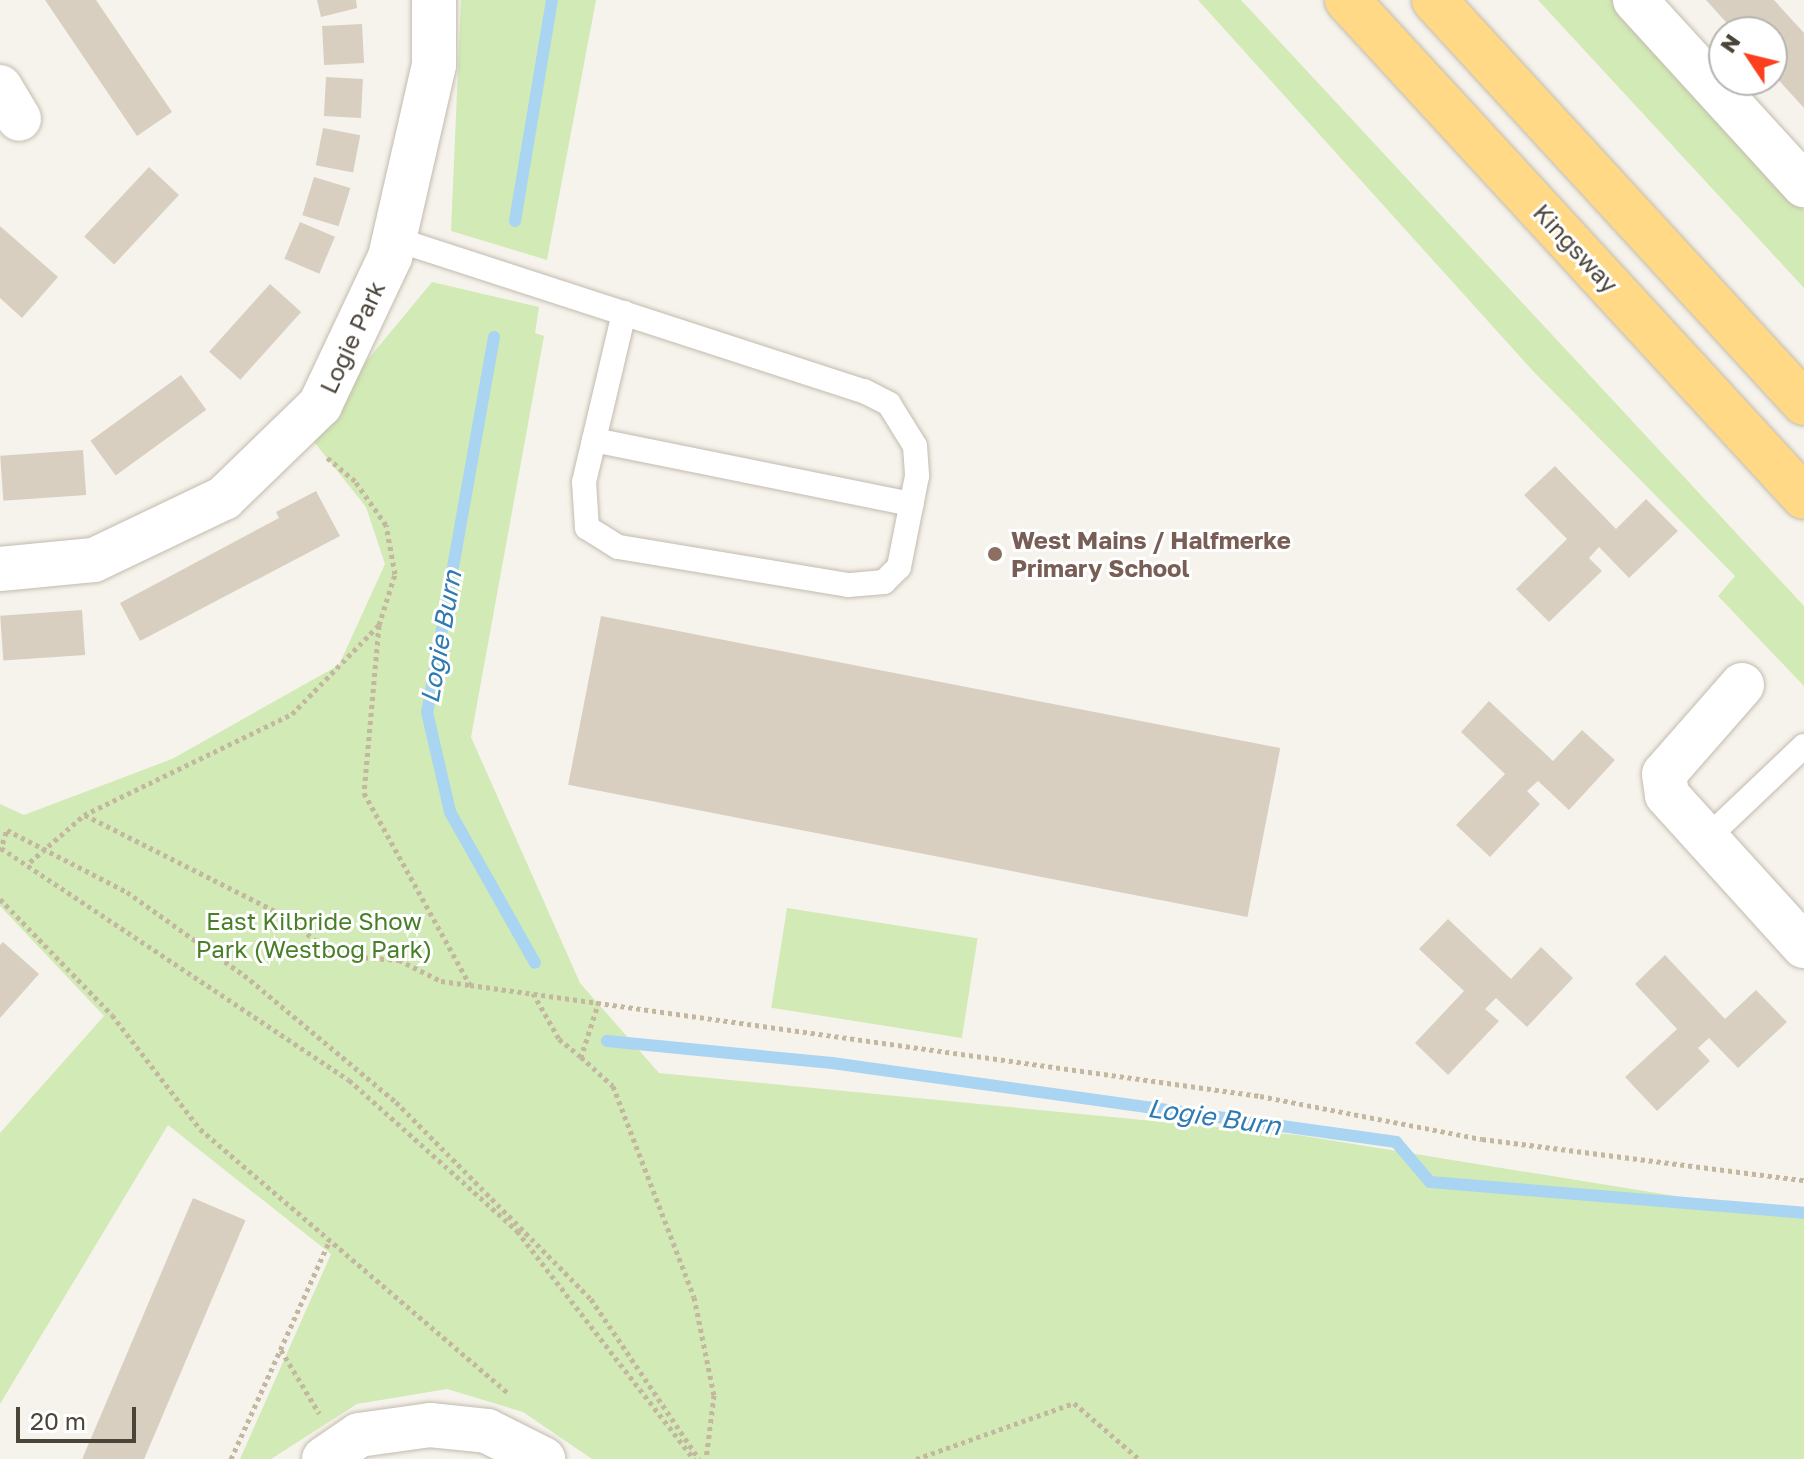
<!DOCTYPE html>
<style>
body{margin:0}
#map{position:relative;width:1804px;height:1459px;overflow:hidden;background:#f6f3ec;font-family:"Golos Text",sans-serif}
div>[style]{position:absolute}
.green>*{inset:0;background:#d2eab5;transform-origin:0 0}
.stream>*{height:12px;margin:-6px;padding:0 6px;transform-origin:6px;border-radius:6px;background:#a9d4f2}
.building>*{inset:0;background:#d8cfc1;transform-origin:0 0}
.path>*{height:5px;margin-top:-2.5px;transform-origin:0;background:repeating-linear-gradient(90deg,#c4b79f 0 4px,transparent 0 8px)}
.roads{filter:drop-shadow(0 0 2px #c2bbae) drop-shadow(0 0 2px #c2bbae)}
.service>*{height:24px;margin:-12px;padding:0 12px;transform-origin:12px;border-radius:12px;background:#fff}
.minor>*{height:44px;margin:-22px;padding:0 22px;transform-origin:22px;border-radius:22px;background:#fff}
.trunk>*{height:44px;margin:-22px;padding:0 22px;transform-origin:22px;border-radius:22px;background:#ffd985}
.dots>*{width:22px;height:22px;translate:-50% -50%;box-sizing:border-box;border:4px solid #fff;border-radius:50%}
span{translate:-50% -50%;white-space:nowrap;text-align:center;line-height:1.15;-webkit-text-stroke:6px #fff;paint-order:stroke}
.street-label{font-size:24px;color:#4b4439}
.education-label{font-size:24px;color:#785e54;font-weight:700}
.left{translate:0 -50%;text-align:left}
.park-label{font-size:24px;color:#4a7f2a}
.water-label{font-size:26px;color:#2e7ab2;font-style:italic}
.north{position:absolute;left:1708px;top:16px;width:80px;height:80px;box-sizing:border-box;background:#fff;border:2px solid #b7b4b0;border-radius:50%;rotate:305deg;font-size:22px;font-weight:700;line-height:32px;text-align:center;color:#4b4439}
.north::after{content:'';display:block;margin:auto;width:28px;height:36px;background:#fc3f1d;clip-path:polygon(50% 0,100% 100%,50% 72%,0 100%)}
.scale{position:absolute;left:16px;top:1407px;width:120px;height:36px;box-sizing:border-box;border:4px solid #4b4439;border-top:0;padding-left:10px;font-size:24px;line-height:28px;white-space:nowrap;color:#4b4439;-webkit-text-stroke:6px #fff;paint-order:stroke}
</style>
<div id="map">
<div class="green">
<i style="clip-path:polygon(461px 0,596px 0,547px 260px,451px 231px)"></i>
<i style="clip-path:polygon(1198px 0,1241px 0,1804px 606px,1804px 686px,1718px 596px,1735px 576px,1533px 371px)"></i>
<i style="clip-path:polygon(1538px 0,1613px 0,1804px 210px,1804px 288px)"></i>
<i style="clip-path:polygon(432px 282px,539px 307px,535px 333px,544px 336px,471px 737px,580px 983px,659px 1073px,1298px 1135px,1804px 1217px,1804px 1459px,592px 1459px,523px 1412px,447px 1389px,357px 1404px,271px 1459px,240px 1459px,331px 1254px,168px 1125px,0 1404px,0 1133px,104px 1016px,0 906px,0 804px,24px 815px,172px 759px,339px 665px,385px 564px,366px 507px,307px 433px)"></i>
<i style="left:787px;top:908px;width:193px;height:101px;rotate:9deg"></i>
</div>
<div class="stream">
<i style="left:515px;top:221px;width:224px;rotate:-80.5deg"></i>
<i style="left:494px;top:337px;width:381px;rotate:100.1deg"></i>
<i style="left:427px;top:712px;width:103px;rotate:77deg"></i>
<i style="left:450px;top:812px;width:173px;rotate:60.6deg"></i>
<i style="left:607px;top:1041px;width:226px;rotate:5.6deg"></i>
<i style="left:832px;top:1063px;width:570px;rotate:7.97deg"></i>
<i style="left:1396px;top:1142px;width:52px;rotate:49.6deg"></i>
<i style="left:1430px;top:1182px;width:375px;rotate:4.7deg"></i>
</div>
<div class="building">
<i style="clip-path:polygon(45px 0,96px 0,172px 112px,137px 136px)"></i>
<i style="clip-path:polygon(317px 0,356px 0,357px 8px,321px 17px)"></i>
<i style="clip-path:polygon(1706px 0,1774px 0,1804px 33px,1804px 108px,1772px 73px,1772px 32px,1735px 32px)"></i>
<i style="left:362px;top:24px;width:39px;height:40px;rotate:87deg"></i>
<i style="left:326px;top:77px;width:37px;height:39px;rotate:3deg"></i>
<i style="left:323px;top:128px;width:38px;height:38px;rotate:11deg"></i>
<i style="left:149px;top:167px;width:41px;height:95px;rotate:43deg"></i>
<i style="left:314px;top:177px;width:38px;height:40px;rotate:17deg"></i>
<i style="left:300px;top:222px;width:38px;height:40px;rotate:23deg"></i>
<i style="clip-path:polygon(0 226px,58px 277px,22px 318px,0 298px)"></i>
<i style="left:270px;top:284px;width:42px;height:91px;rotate:42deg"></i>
<i style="left:181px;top:375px;width:43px;height:112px;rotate:54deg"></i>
<i style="left:83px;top:450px;width:45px;height:83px;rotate:86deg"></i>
<i style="clip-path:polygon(1555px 466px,1616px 529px,1646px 499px,1678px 531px,1629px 578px,1599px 547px,1589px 558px,1602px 571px,1549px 622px,1516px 589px,1567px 539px,1524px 495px)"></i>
<i style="clip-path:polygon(316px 491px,340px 536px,140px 641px,120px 603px,279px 518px,276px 512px)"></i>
<i style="left:82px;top:610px;width:45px;height:82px;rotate:86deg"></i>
<i style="left:601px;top:616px;width:692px;height:172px;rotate:11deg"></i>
<i style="clip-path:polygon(1489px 701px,1553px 761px,1582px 730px,1615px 760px,1569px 810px,1538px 781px,1527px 791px,1540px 804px,1490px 857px,1456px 825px,1505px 774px,1461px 732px)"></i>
<i style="clip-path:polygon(1448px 919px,1511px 979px,1541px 947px,1573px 978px,1527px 1027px,1496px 998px,1485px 1009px,1499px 1021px,1448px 1075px,1415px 1043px,1464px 991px,1419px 949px)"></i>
<i style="clip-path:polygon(3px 942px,39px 974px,0 1018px,0 945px)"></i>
<i style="clip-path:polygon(1665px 955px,1725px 1019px,1756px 990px,1787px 1022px,1738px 1068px,1709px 1038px,1698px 1048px,1710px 1061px,1657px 1111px,1625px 1077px,1677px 1029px,1635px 984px)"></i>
<i style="left:193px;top:1198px;width:57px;height:283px;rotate:23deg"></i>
</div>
<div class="path">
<i style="left:379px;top:625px;width:169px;rotate:95.1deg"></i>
<i style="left:364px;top:793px;width:219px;rotate:61.1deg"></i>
<i style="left:470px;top:985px;width:798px;rotate:8deg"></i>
<i style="left:1260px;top:1096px;width:226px;rotate:11deg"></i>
<i style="left:1482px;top:1139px;width:325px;rotate:7.3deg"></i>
<i style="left:85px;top:815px;width:229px;rotate:26.8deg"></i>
<i style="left:289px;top:918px;width:57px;rotate:40.7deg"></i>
<i style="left:332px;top:955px;width:67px;rotate:4.3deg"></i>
<i style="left:399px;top:960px;width:47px;rotate:26.6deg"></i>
<i style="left:441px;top:981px;width:29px;rotate:8deg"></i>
<i style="left:1px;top:848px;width:418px;rotate:33.7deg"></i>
<i style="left:349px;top:1080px;width:226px;rotate:41.9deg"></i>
<i style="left:517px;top:1231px;width:289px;rotate:52.2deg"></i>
<i style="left:0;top:851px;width:22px;rotate:-72deg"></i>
<i style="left:7px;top:830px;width:135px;rotate:27.3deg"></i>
<i style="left:127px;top:892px;width:143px;rotate:35.4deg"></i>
<i style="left:244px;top:975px;width:198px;rotate:39.9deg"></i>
<i style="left:396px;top:1102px;width:277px;rotate:45.3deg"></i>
<i style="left:591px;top:1299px;width:193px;rotate:56deg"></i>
<i style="left:30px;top:862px;width:72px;rotate:-41deg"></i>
<i style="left:84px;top:815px;width:231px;rotate:-25.9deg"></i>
<i style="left:292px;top:714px;width:124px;rotate:-45.7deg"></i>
<i style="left:379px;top:625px;width:53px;rotate:-72.6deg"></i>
<i style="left:395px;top:574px;width:50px;rotate:-100.4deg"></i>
<i style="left:386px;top:525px;width:54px;rotate:-125.2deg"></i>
<i style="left:355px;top:481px;width:39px;rotate:-140deg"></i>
<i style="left:0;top:899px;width:161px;rotate:46deg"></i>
<i style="left:112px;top:1015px;width:144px;rotate:52.3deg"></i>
<i style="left:200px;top:1129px;width:406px;rotate:40.6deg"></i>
<i style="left:533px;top:993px;width:53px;rotate:60.5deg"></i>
<i style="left:559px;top:1039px;width:28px;rotate:39deg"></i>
<i style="left:599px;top:1001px;width:59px;rotate:107.8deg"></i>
<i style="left:581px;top:1057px;width:43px;rotate:42.2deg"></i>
<i style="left:613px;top:1086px;width:226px;rotate:69deg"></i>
<i style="left:694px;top:1297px;width:100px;rotate:78.5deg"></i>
<i style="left:714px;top:1395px;width:64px;rotate:97.1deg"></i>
<i style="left:281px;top:1350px;width:74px;rotate:58.9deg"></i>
<i style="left:231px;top:1459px;width:238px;rotate:-65.7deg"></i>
<i style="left:916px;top:1459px;width:168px;rotate:-19.5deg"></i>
<i style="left:1074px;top:1403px;width:86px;rotate:40.7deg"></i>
</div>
<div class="roads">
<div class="service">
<i style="left:395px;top:239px;width:493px;rotate:18deg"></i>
<i style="left:864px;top:391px;width:28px;rotate:27deg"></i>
<i style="left:889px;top:404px;width:49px;rotate:58.2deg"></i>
<i style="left:915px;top:446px;width:30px;rotate:86deg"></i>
<i style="left:917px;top:476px;width:93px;rotate:101.2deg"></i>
<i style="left:899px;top:567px;width:21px;rotate:135deg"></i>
<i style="left:884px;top:582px;width:36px;rotate:175deg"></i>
<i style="left:848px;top:585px;width:233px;rotate:-170.6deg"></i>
<i style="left:618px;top:547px;width:36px;rotate:-148deg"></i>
<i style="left:587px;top:528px;width:46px;rotate:-93.7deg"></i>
<i style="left:584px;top:482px;width:174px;rotate:-76.7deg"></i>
<i style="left:594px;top:440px;width:324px;rotate:11.4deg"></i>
<i style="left:1706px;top:839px;width:135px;rotate:-43.5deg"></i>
</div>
<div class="minor">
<i style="left:1635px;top:0;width:251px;rotate:47.6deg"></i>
<i style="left:0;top:87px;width:37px;rotate:59deg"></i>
<i style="left:0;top:569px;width:94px;rotate:-5.5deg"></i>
<i style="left:94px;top:560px;width:144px;rotate:-25.5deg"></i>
<i style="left:224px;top:498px;width:134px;rotate:-44.1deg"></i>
<i style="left:320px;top:405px;width:164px;rotate:-64.7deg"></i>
<i style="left:390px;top:257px;width:197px;rotate:-77.1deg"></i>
<i style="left:434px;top:65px;width:65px;rotate:-90deg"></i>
<i style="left:1742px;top:685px;width:118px;rotate:131.2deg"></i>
<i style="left:1664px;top:774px;width:21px;rotate:82deg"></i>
<i style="left:1667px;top:795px;width:204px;rotate:47.8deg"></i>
<i style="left:324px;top:1459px;width:42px;rotate:-34.4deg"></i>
<i style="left:359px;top:1435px;width:72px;rotate:-8deg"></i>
<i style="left:430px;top:1425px;width:57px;rotate:6deg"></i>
<i style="left:487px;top:1431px;width:63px;rotate:26.6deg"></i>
</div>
<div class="trunk">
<i style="left:1347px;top:0;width:675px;rotate:47.4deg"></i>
<i style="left:1434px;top:0;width:547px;rotate:47.44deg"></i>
</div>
</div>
<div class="dots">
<i style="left:995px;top:554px;background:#8d6e63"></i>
</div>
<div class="street-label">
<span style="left:1576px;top:248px;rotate:47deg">Kingsway</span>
<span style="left:352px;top:337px;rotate:-65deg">Logie Park</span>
</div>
<div class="education-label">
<span class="left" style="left:1011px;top:554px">West Mains / Halfmerke<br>Primary School</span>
</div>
<div class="park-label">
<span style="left:314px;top:935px">East Kilbride Show<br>Park (Westbog Park)</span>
</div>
<div class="water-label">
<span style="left:441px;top:637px;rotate:-80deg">Logie Burn</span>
<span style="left:1214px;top:1117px;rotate:8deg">Logie Burn</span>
</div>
<div class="north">N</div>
<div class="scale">20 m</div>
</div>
